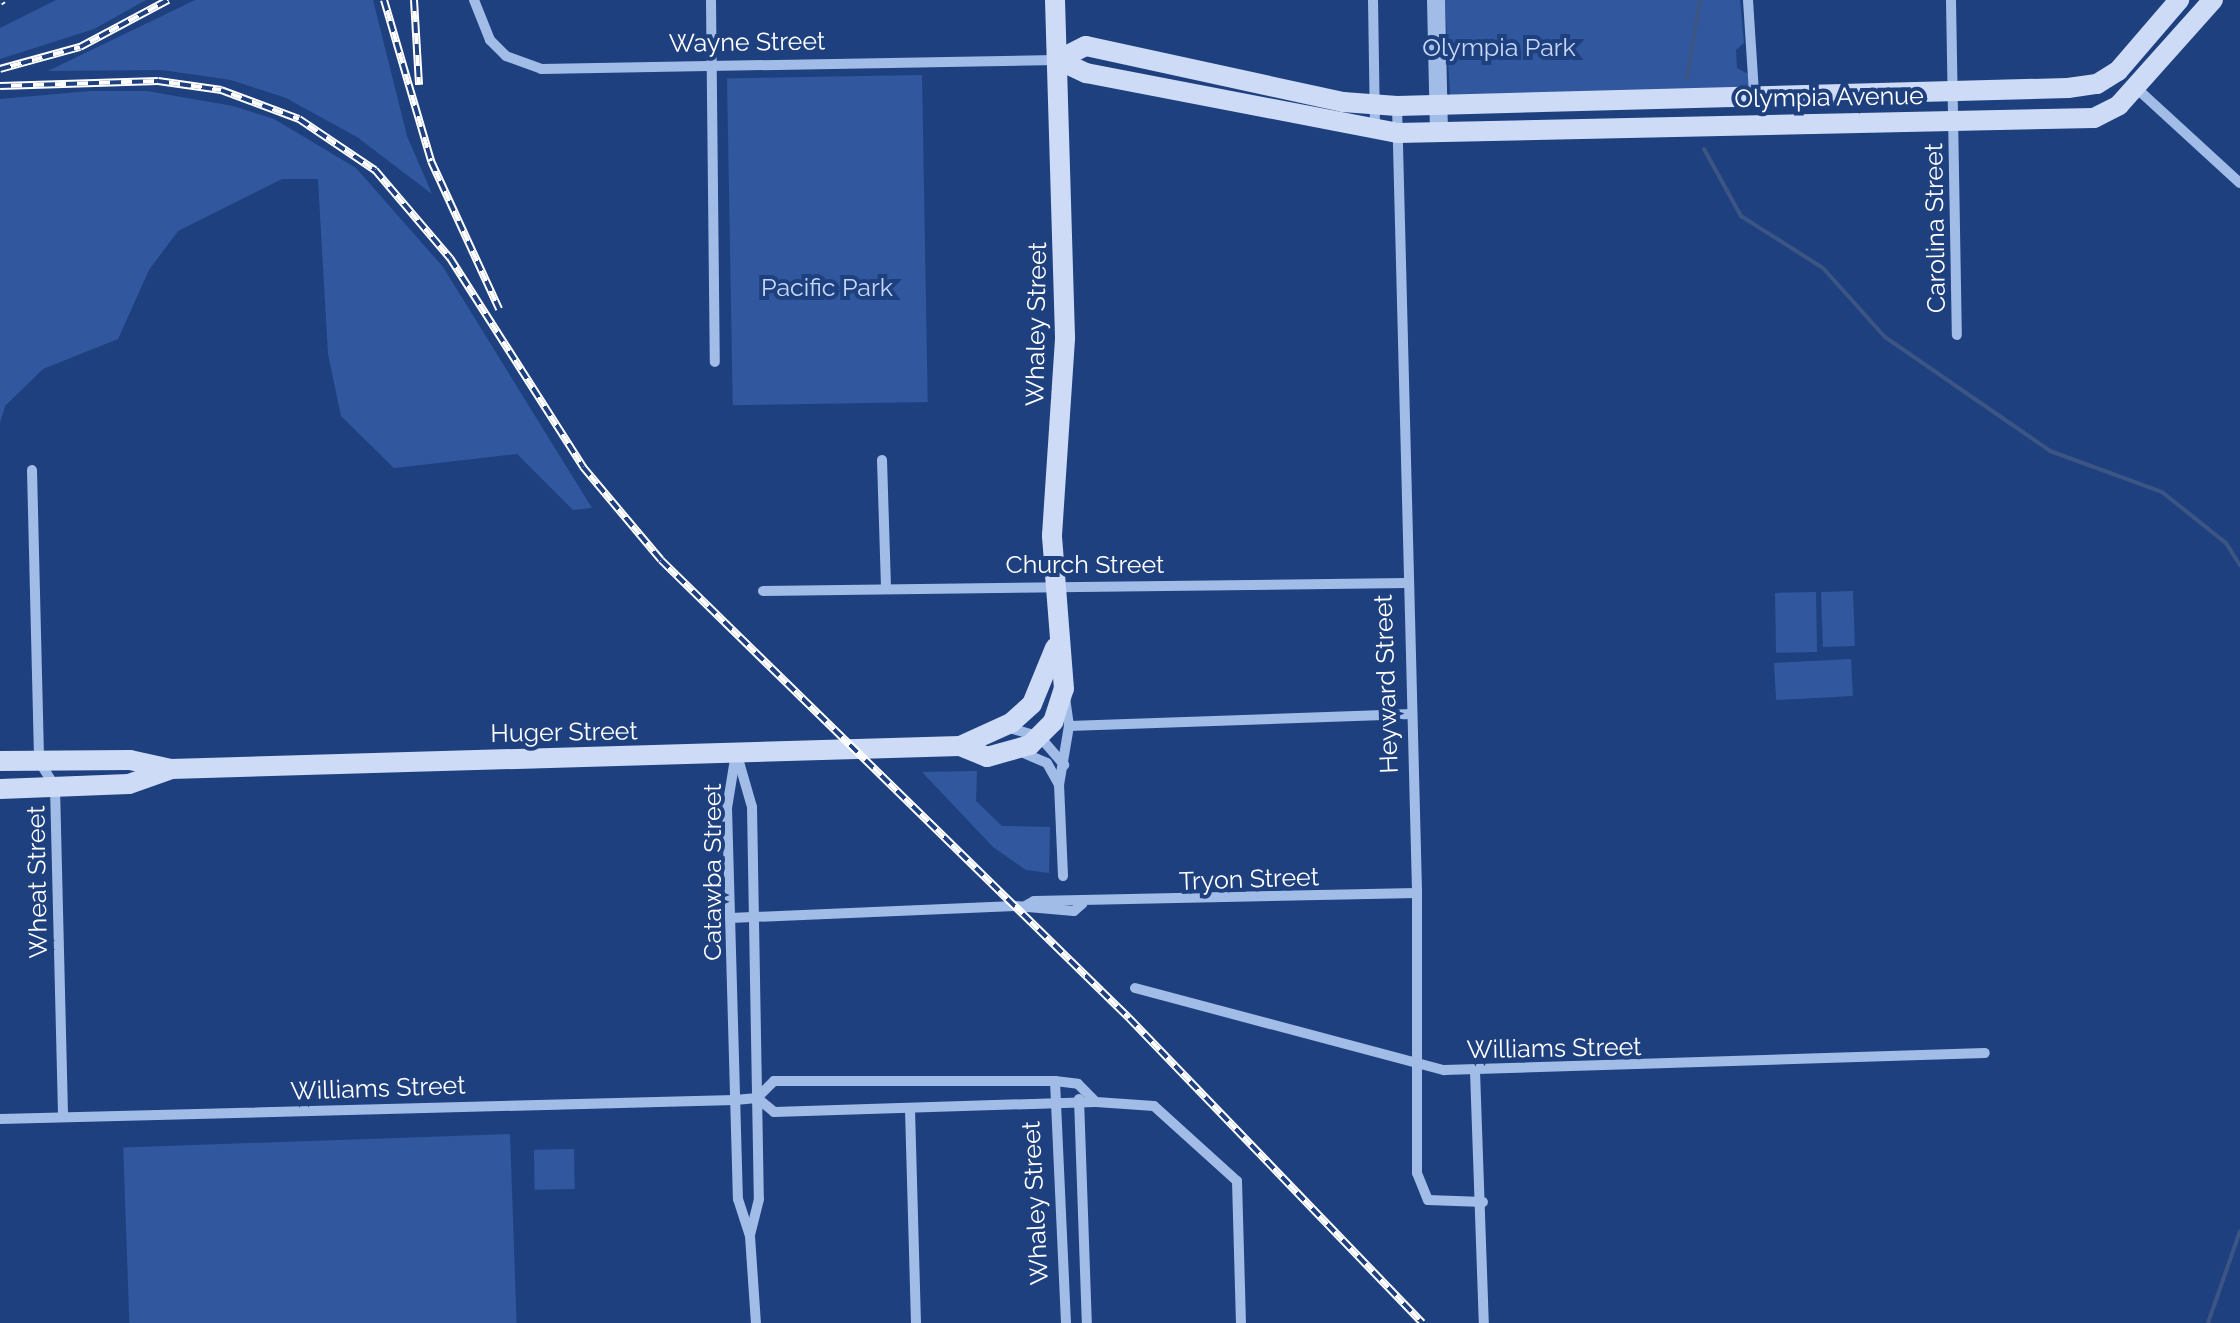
<!DOCTYPE html>
<style>
body{margin:0}
#map{position:relative;width:2240px;height:1323px;overflow:hidden;background:#1e407f;font-family:Raleway,sans-serif}
div>[style]{position:absolute}
.green>*{inset:0;background:#31589e;transform-origin:0 0}
.stream>*{height:4px;margin:-2px;padding:0 2px;transform-origin:2px;border-radius:2px;background:#3c5584}
.minor>*{height:10px;margin:-5px;padding:0 5px;transform-origin:5px;border-radius:5px;background:#a2bce8}
.tertiary>*{height:18px;margin:-9px;padding:0 9px;transform-origin:9px;border-radius:9px;background:#a2bce8}
.secondary>*{height:20px;margin:-10px;padding:0 10px;transform-origin:10px;border-radius:10px;background:#cddbf6}
.rail>*{height:8px;margin-top:-4px;transform-origin:0;background:repeating-linear-gradient(90deg,#1e407f 0 11px,#fff 0 22px);box-sizing:border-box;border-block:2px solid #fff}
span{translate:-50% -50%;white-space:nowrap;text-align:center;line-height:1.15;-webkit-text-stroke:8px #1e407f;paint-order:stroke}
.street-label{font-size:25px;color:#fff}
.park-label{font-size:25px;color:#c6d8f6}
</style>
<div id="map">
<div class="green">
<i style="clip-path:polygon(56px 0,146px 0,94px 29px,0 59px,0 28px)"></i>
<i style="clip-path:polygon(195px 0,373px 0,407px 136px,432px 194px,357px 137px,286px 98px,231px 80px,162px 70px,48px 71px)"></i>
<i style="clip-path:polygon(1445px 0,1740px 0,1744px 43px,1736px 50px,1737px 68px,1750px 75px,1749px 88px,1450px 95px)"></i>
<i style="left:922px;top:75px;width:327px;height:195px;rotate:89deg"></i>
<i style="clip-path:polygon(90px 91px,147px 91px,233px 106px,274px 119px,356px 168px,443px 267px,592px 508px,573px 510px,517px 454px,394px 468px,341px 416px,328px 354px,318px 179px,282px 179px,178px 231px,149px 270px,118px 339px,43px 369px,5px 406px,0 423px,0 99px)"></i>
<i style="left:1853px;top:591px;width:55px;height:32px;rotate:88deg"></i>
<i style="left:1816px;top:592px;width:60px;height:41px;rotate:89deg"></i>
<i style="left:1851px;top:659px;width:37px;height:77px;rotate:87deg"></i>
<i style="clip-path:polygon(977px 771px,976px 801px,1002px 826px,1050px 827px,1049px 873px,1026px 870px,993px 847px,922px 772px)"></i>
<i style="left:510px;top:1134px;width:189px;height:387px;rotate:88deg"></i>
<i style="left:574px;top:1149px;width:40px;height:40px;rotate:89deg"></i>
</div>
<div class="stream">
<i style="left:1687px;top:79px;width:80px;rotate:-80.7deg"></i>
<i style="left:1704px;top:149px;width:77px;rotate:61.1deg"></i>
<i style="left:1741px;top:216px;width:97px;rotate:32.4deg"></i>
<i style="left:1823px;top:268px;width:93px;rotate:48.1deg"></i>
<i style="left:1885px;top:337px;width:201px;rotate:34.6deg"></i>
<i style="left:2050px;top:451px;width:119px;rotate:20.1deg"></i>
<i style="left:2162px;top:492px;width:82px;rotate:38.6deg"></i>
<i style="left:2226px;top:543px;width:26px;rotate:58deg"></i>
<i style="left:2208px;top:1323px;width:97px;rotate:-70.8deg"></i>
</div>
<div class="minor">
<i style="left:474px;top:0;width:43px;rotate:68.2deg"></i>
<i style="left:490px;top:40px;width:23px;rotate:45deg"></i>
<i style="left:506px;top:56px;width:37px;rotate:20deg"></i>
<i style="left:541px;top:69px;width:515px;rotate:-1deg"></i>
<i style="left:711px;top:0;width:362px;rotate:89.4deg"></i>
<i style="left:1373px;top:0;width:129px;rotate:89.1deg"></i>
<i style="left:1748px;top:0;width:93px;rotate:86.3deg"></i>
<i style="left:1951px;top:0;width:335px;rotate:89deg"></i>
<i style="left:2133px;top:85px;width:145px;rotate:42.5deg"></i>
<i style="left:1397px;top:106px;width:787px;rotate:88.54deg"></i>
<i style="left:1417px;top:893px;width:280px;rotate:90deg"></i>
<i style="left:1417px;top:1173px;width:29px;rotate:68deg"></i>
<i style="left:1428px;top:1200px;width:55px;rotate:2.1deg"></i>
<i style="left:882px;top:460px;width:125px;rotate:88.2deg"></i>
<i style="left:32px;top:470px;width:291px;rotate:88.6deg"></i>
<i style="left:39px;top:761px;width:31px;rotate:58deg"></i>
<i style="left:55px;top:787px;width:330px;rotate:88.6deg"></i>
<i style="left:763px;top:591px;width:644px;rotate:-0.71deg"></i>
<i style="left:1069px;top:726px;width:343px;rotate:-2deg"></i>
<i style="left:1006px;top:727px;width:35px;rotate:16deg"></i>
<i style="left:1040px;top:737px;width:37px;rotate:49deg"></i>
<i style="left:1021px;top:752px;width:28px;rotate:23deg"></i>
<i style="left:1047px;top:763px;width:25px;rotate:61deg"></i>
<i style="left:736px;top:753px;width:56px;rotate:99.3deg"></i>
<i style="left:727px;top:808px;width:391px;rotate:88.4deg"></i>
<i style="left:738px;top:1199px;width:39px;rotate:72deg"></i>
<i style="left:750px;top:1236px;width:87px;rotate:86.1deg"></i>
<i style="left:737px;top:755px;width:54px;rotate:73.9deg"></i>
<i style="left:752px;top:807px;width:392px;rotate:89deg"></i>
<i style="left:759px;top:1199px;width:37px;rotate:104deg"></i>
<i style="left:1063px;top:876px;width:91px;rotate:-92.5deg"></i>
<i style="left:1059px;top:785px;width:60px;rotate:-80.4deg"></i>
<i style="left:1069px;top:726px;width:27px;rotate:-98deg"></i>
<i style="left:1025px;top:906px;width:10px;rotate:-29deg"></i>
<i style="left:1034px;top:901px;width:383px;rotate:-1.2deg"></i>
<i style="left:730px;top:918px;width:285px;rotate:-2.4deg"></i>
<i style="left:1015px;top:906px;width:59px;rotate:4.8deg"></i>
<i style="left:1074px;top:911px;width:11px;rotate:-41deg"></i>
<i style="left:1135px;top:988px;width:320px;rotate:14.9deg"></i>
<i style="left:1444px;top:1070px;width:541px;rotate:-1.8deg"></i>
<i style="left:1475px;top:1071px;width:252px;rotate:88deg"></i>
<i style="left:1055px;top:1081px;width:242px;rotate:87.4deg"></i>
<i style="left:757px;top:1098px;width:22px;rotate:39deg"></i>
<i style="left:774px;top:1112px;width:322px;rotate:-1.8deg"></i>
<i style="left:1096px;top:1102px;width:58px;rotate:3.9deg"></i>
<i style="left:1154px;top:1106px;width:112px;rotate:42.1deg"></i>
<i style="left:1237px;top:1181px;width:142px;rotate:88.4deg"></i>
<i style="left:1079px;top:1099px;width:224px;rotate:88deg"></i>
<i style="left:910px;top:1109px;width:214px;rotate:88.4deg"></i>
<i style="left:0;top:1119px;width:735px;rotate:-1.48deg"></i>
<i style="left:735px;top:1100px;width:22px;rotate:-5deg"></i>
<i style="left:757px;top:1098px;width:24px;rotate:-45deg"></i>
<i style="left:774px;top:1081px;width:281px"></i>
<i style="left:1055px;top:1081px;width:23px;rotate:7deg"></i>
<i style="left:1078px;top:1084px;width:25px;rotate:45deg"></i>
</div>
<div class="tertiary">
<i style="left:1436px;top:0;width:133px;rotate:88.7deg"></i>
</div>
<div class="secondary">
<i style="left:1058px;top:60px;width:31px;rotate:25deg"></i>
<i style="left:1086px;top:73px;width:317px;rotate:10.9deg"></i>
<i style="left:1397px;top:133px;width:697px;rotate:-1.23deg"></i>
<i style="left:2094px;top:118px;width:28px;rotate:-27deg"></i>
<i style="left:2119px;top:105px;width:141px;rotate:-48.2deg"></i>
<i style="left:1058px;top:60px;width:31px;rotate:-27deg"></i>
<i style="left:1086px;top:46px;width:263px;rotate:12.3deg"></i>
<i style="left:1343px;top:102px;width:54px;rotate:4.2deg"></i>
<i style="left:1397px;top:106px;width:671px;rotate:-1.54deg"></i>
<i style="left:2068px;top:88px;width:29px;rotate:-8deg"></i>
<i style="left:2097px;top:84px;width:25px;rotate:-32deg"></i>
<i style="left:2118px;top:71px;width:94px;rotate:-49.3deg"></i>
<i style="left:960px;top:746px;width:56px;rotate:-24.3deg"></i>
<i style="left:1011px;top:723px;width:28px;rotate:-42deg"></i>
<i style="left:1032px;top:704px;width:61px;rotate:-67.7deg"></i>
<i style="left:0;top:761px;width:130px;rotate:-0.4deg"></i>
<i style="left:130px;top:760px;width:42px;rotate:12.4deg"></i>
<i style="left:171px;top:769px;width:789px;rotate:-1.67deg"></i>
<i style="left:960px;top:746px;width:29px;rotate:22deg"></i>
<i style="left:987px;top:757px;width:45px;rotate:-15.6deg"></i>
<i style="left:1030px;top:745px;width:33px;rotate:-45deg"></i>
<i style="left:1053px;top:722px;width:35px;rotate:-72deg"></i>
<i style="left:1064px;top:689px;width:154px;rotate:-94.5deg"></i>
<i style="left:1052px;top:535px;width:198px;rotate:-86.2deg"></i>
<i style="left:1065px;top:337px;width:337px;rotate:-91.7deg"></i>
<i style="left:0;top:789px;width:129px;rotate:-2.2deg"></i>
<i style="left:129px;top:784px;width:42px;rotate:-19.3deg"></i>
</div>
<div class="rail">
<i style="left:384px;top:0;width:168px;rotate:73.7deg"></i>
<i style="left:431px;top:161px;width:163px;rotate:65.3deg"></i>
<i style="left:414px;top:0;width:85px;rotate:86.6deg"></i>
<i style="left:0;top:2px;width:4px;rotate:-34deg"></i>
<i style="left:0;top:69px;width:83px;rotate:-15.4deg"></i>
<i style="left:80px;top:47px;width:100px;rotate:-28.1deg"></i>
<i style="left:0;top:86px;width:158px;rotate:-1.8deg"></i>
<i style="left:158px;top:81px;width:64px;rotate:8.1deg"></i>
<i style="left:221px;top:90px;width:83px;rotate:20.4deg"></i>
<i style="left:299px;top:119px;width:92px;rotate:33.9deg"></i>
<i style="left:375px;top:170px;width:116px;rotate:49.6deg"></i>
<i style="left:450px;top:258px;width:248px;rotate:57.5deg"></i>
<i style="left:583px;top:467px;width:121px;rotate:50deg"></i>
<i style="left:661px;top:560px;width:655px;rotate:44.38deg"></i>
<i style="left:1129px;top:1018px;width:423px;rotate:46.1deg"></i>
</div>
<div class="street-label">
<span style="left:747px;top:42px;rotate:-1deg">Wayne Street</span>
<span style="left:1829px;top:97px;rotate:-1deg">Olympia Avenue</span>
<span style="left:1935px;top:228px;rotate:-91deg">Carolina Street</span>
<span style="left:1036px;top:324px;rotate:-89deg">Whaley Street</span>
<span style="left:1085px;top:564px">Church Street</span>
<span style="left:1386px;top:684px;rotate:-92deg">Heyward Street</span>
<span style="left:564px;top:732px;rotate:-1deg">Huger Street</span>
<span style="left:712px;top:872px;rotate:-90deg">Catawba Street</span>
<span style="left:1249px;top:879px;rotate:-2deg">Tryon Street</span>
<span style="left:37px;top:882px;rotate:-91deg">Wheat Street</span>
<span style="left:1554px;top:1048px;rotate:-1deg">Williams Street</span>
<span style="left:378px;top:1088px;rotate:-2deg">Williams Street</span>
<span style="left:1035px;top:1203px;rotate:-93deg">Whaley Street</span>
</div>
<div class="park-label">
<span style="left:1499px;top:47px">Olympia Park</span>
<span style="left:827px;top:287px">Pacific Park</span>
</div>
</div>
